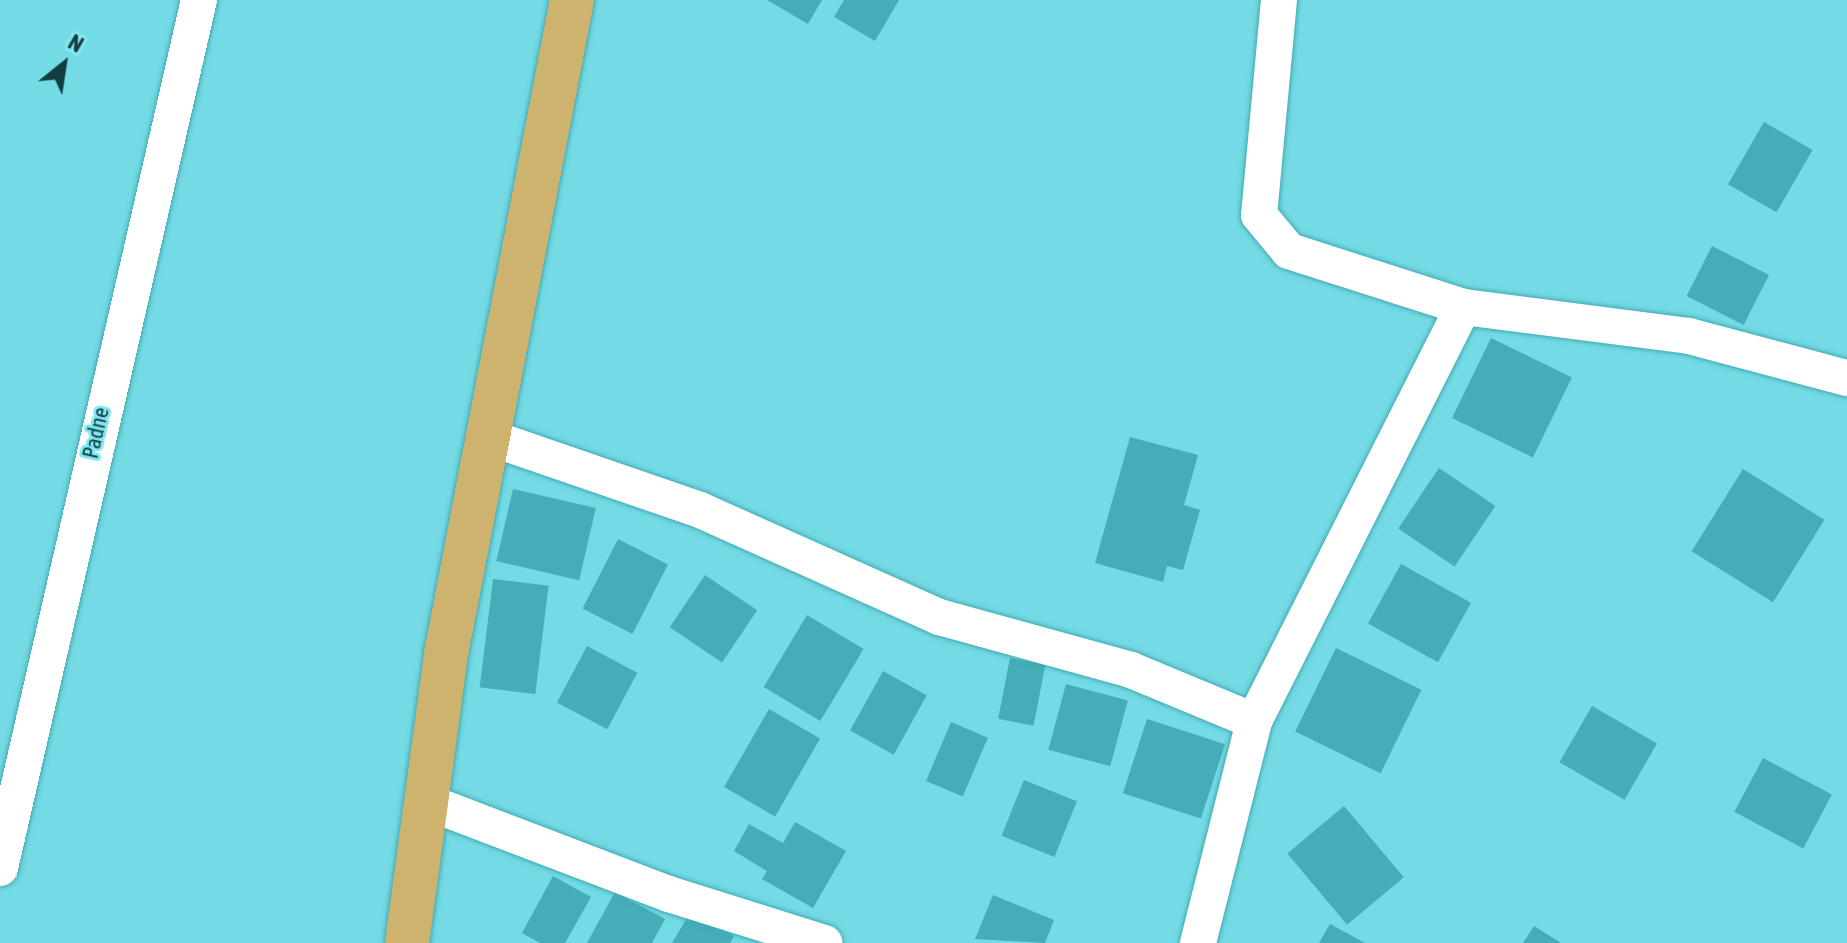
<!DOCTYPE html>
<style>
body{margin:0}
#map{position:relative;width:1847px;height:943px;overflow:hidden;background:#74dae4;font-family:"Asap Condensed",sans-serif}
div>[style]{position:absolute}
.building>*{inset:0;background:#44adb7;transform-origin:0 0}
.roads{filter:drop-shadow(0 0 2px #41aab4) drop-shadow(0 0 2px #41aab4)}
.minor>*{height:36px;margin:-18px;padding:0 18px;transform-origin:18px;border-radius:18px;background:#fff}
.major>*{height:44px;margin:-22px;padding:0 22px;transform-origin:22px;border-radius:22px;background:#cdb36d}
span{translate:-50% -50%;white-space:nowrap;text-align:center;line-height:1.15;-webkit-text-stroke:6px #82e7f1;paint-order:stroke}
.street-label{font-size:22px;color:#123e42}
.north{position:absolute;left:24px;top:24px;width:80px;height:80px;-webkit-text-stroke:6px #82e7f1;paint-order:stroke;rotate:30deg;font-size:22px;font-weight:700;line-height:32px;text-align:center;color:#123e42}
.north::after{content:'';display:block;margin:auto;width:28px;height:36px;background:#123e42;clip-path:polygon(50% 0,100% 100%,50% 72%,0 100%)}
</style>
<div id="map">
<div class="building">
<i style="clip-path:polygon(767px 0,822px 0,808px 24px)"></i>
<i style="clip-path:polygon(844px 0,899px 0,875px 41px,834px 17px)"></i>
<i style="left:1764px;top:122px;width:56px;height:72px;rotate:30deg"></i>
<i style="left:1712px;top:246px;width:64px;height:56px;rotate:27deg"></i>
<i style="left:1491px;top:338px;width:90px;height:89px;rotate:26deg"></i>
<i style="clip-path:polygon(1130px 437px,1198px 455px,1184px 505px,1200px 510px,1183px 570px,1167px 566px,1163px 582px,1095px 563px)"></i>
<i style="left:1439px;top:468px;width:68px;height:73px;rotate:34deg"></i>
<i style="left:1743px;top:469px;width:96px;height:97px;rotate:32deg"></i>
<i style="left:513px;top:489px;width:85px;height:74px;rotate:13deg"></i>
<i style="left:618px;top:539px;width:56px;height:78px;rotate:27deg"></i>
<i style="left:1401px;top:564px;width:80px;height:68px;rotate:29deg"></i>
<i style="left:705px;top:575px;width:63px;height:63px;rotate:34deg"></i>
<i style="left:493px;top:579px;width:56px;height:109px;rotate:7deg"></i>
<i style="left:807px;top:615px;width:66px;height:84px;rotate:31deg"></i>
<i style="left:587px;top:646px;width:57px;height:64px;rotate:28deg"></i>
<i style="left:1336px;top:648px;width:95px;height:93px;rotate:26deg"></i>
<i style="left:1010px;top:658px;width:36px;height:62px;rotate:11deg"></i>
<i style="left:883px;top:671px;width:50px;height:68px;rotate:29deg"></i>
<i style="left:1066px;top:684px;width:64px;height:68px;rotate:15deg"></i>
<i style="left:1592px;top:706px;width:75px;height:65px;rotate:30deg"></i>
<i style="left:769px;top:709px;width:59px;height:90px;rotate:30deg"></i>
<i style="left:1147px;top:719px;width:82px;height:78px;rotate:18deg"></i>
<i style="left:951px;top:722px;width:40px;height:64px;rotate:23deg"></i>
<i style="left:1763px;top:758px;width:78px;height:61px;rotate:28deg"></i>
<i style="left:1024px;top:780px;width:57px;height:60px;rotate:22deg"></i>
<i style="left:1344px;top:806px;width:93px;height:74px;rotate:50deg"></i>
<i style="clip-path:polygon(795px 822px,846px 851px,813px 908px,762px 879px,767px 871px,734px 851px,749px 824px,783px 843px)"></i>
<i style="clip-path:polygon(553px 876px,591px 897px,565px 943px,540px 943px,522px 933px)"></i>
<i style="clip-path:polygon(615px 892px,665px 919px,652px 943px,587px 943px)"></i>
<i style="clip-path:polygon(993px 895px,1054px 920px,1045px 943px,975px 939px)"></i>
<i style="clip-path:polygon(691px 911px,734px 936px,730px 943px,672px 943px)"></i>
<i style="clip-path:polygon(1330px 924px,1365px 943px,1319px 943px)"></i>
<i style="clip-path:polygon(1534px 926px,1561px 943px,1523px 943px)"></i>
</div>
<div class="roads">
<div class="minor">
<i style="left:1279px;top:0;width:216px;rotate:95.3deg"></i>
<i style="left:1259px;top:215px;width:47px;rotate:50.2deg"></i>
<i style="left:1289px;top:251px;width:183px;rotate:17.8deg"></i>
<i style="left:1463px;top:307px;width:228px;rotate:7.3deg"></i>
<i style="left:1689px;top:336px;width:163px;rotate:14.9deg"></i>
<i style="left:491px;top:438px;width:221px;rotate:19deg"></i>
<i style="left:700px;top:510px;width:262px;rotate:24.1deg"></i>
<i style="left:939px;top:617px;width:199px;rotate:15.4deg"></i>
<i style="left:1131px;top:670px;width:133px;rotate:22.5deg"></i>
<i style="left:1254px;top:721px;width:464px;rotate:-63.2deg"></i>
<i style="left:425px;top:801px;width:261px;rotate:20.9deg"></i>
<i style="left:669px;top:894px;width:163px;rotate:17.5deg"></i>
<i style="left:0;top:868px;width:891px;rotate:-77.09deg"></i>
<i style="left:1198px;top:943px;width:229px;rotate:-75.8deg"></i>
</div>
<div class="major">
<i style="left:407px;top:943px;width:297px;rotate:-82.3deg"></i>
<i style="left:447px;top:649px;width:661px;rotate:-79.1deg"></i>
</div>
</div>
<div class="street-label">
<span style="left:96px;top:433px;rotate:-77deg">Padne</span>
</div>
<div class="north">N</div>
</div>
